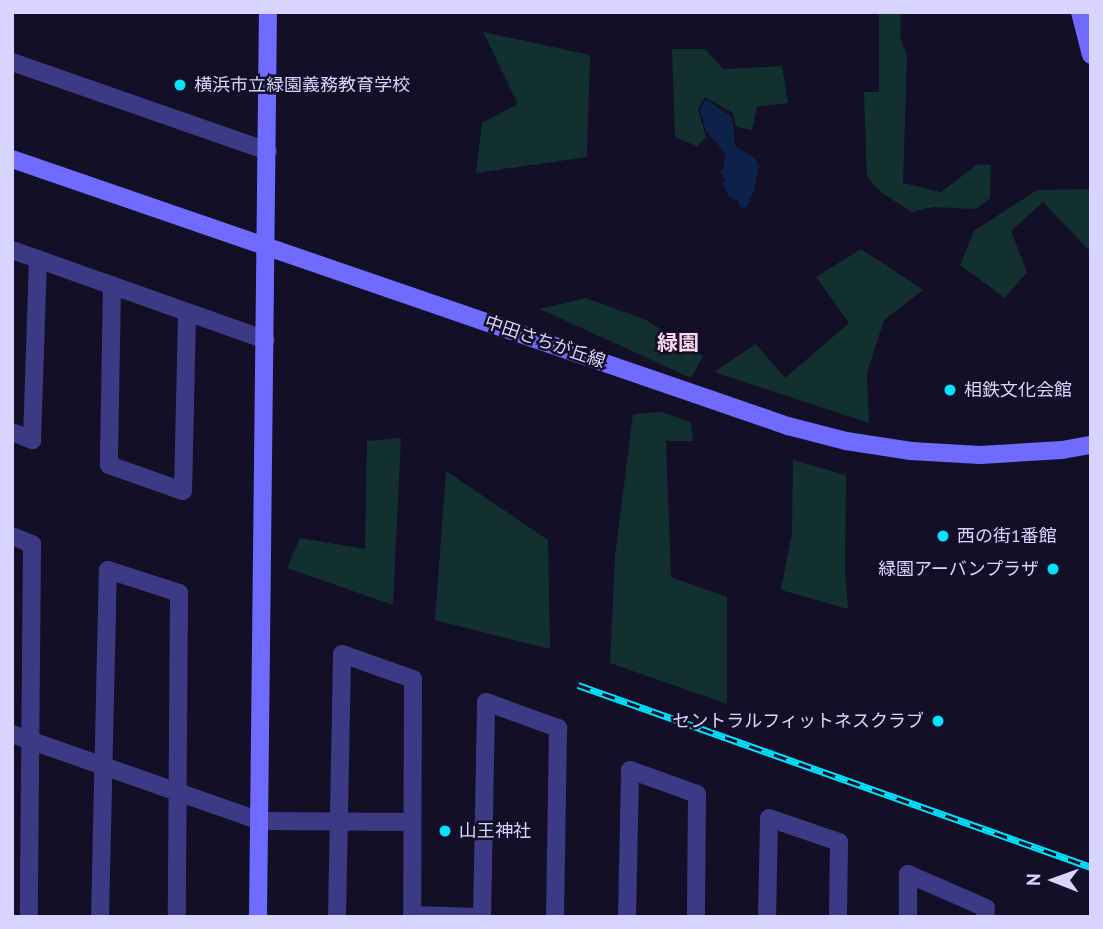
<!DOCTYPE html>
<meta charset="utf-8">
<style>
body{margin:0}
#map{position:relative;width:1103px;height:929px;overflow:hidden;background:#130f26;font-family:"PT Sans","Noto Sans JP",sans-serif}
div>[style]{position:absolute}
.green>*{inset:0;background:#12302f}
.water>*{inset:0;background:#0c2248}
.street>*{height:18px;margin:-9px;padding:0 9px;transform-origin:9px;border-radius:9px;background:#3d3a85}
.secondary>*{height:18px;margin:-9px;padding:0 9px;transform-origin:9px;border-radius:9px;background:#6f6bff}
.rail>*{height:7px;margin-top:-3.5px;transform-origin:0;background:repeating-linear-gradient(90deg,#130f26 0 13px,#00e5ff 0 26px);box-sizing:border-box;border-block:2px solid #00e5ff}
.dots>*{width:19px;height:19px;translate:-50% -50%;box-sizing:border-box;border:4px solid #130f26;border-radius:50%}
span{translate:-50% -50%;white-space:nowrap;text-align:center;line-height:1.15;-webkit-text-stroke:5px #130f26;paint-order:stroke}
.poi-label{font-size:18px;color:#d9d4ff}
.left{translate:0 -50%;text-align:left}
.right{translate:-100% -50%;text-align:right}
.street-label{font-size:18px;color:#d9d4ff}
.quarter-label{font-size:21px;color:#ffd6f0;font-weight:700}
.frame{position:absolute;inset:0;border:14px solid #d9d4ff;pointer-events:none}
.north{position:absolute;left:1019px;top:845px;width:70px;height:70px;-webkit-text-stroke:5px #130f26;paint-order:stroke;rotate:271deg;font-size:19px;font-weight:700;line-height:28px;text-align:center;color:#d9d4ff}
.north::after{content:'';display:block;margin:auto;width:24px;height:32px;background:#d9d4ff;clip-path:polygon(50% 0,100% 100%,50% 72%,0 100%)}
</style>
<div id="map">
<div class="green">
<i style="clip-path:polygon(879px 12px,901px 12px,900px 37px,907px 56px,903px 183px,941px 192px,978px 164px,991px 165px,990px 198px,976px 209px,933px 207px,912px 212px,882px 193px,867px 177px,864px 92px,879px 92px)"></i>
<i style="clip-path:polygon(483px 32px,590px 55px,587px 157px,476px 173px,482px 123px,518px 104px)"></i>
<i style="clip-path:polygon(672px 49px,705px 49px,723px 69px,782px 66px,788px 103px,757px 107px,752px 130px,736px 127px,733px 113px,705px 97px,698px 109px,706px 137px,697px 146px,675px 137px)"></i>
<i style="clip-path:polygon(1091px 189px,1091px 252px,1043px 202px,1011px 231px,1027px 272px,1005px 298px,960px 265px,974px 231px,1037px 190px)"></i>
<i style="clip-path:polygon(861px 249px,923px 290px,884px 320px,867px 373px,869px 423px,714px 372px,756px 344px,785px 378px,849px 323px,816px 277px)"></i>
<i style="clip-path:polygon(586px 298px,646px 320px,703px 356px,691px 378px,540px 309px)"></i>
<i style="clip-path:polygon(662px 412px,691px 423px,693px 441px,666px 441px,671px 577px,727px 597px,727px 704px,610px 663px,615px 557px,633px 414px)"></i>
<i style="clip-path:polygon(401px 438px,393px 605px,287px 568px,300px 538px,365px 549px,367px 441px)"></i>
<i style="clip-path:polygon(793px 460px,846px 475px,845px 571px,848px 609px,781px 590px,792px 533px)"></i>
<i style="clip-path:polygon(446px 471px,548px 540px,550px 649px,435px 620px)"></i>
</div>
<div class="water">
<i style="clip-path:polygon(706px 99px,733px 118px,735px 146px,754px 158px,759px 166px,754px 191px,748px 205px,741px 210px,739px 202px,728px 195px,722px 183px,726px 181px,720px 171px,724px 166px,725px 153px,706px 131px,700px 110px)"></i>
</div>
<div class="street">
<i style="left:12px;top:62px;width:271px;rotate:19.2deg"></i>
<i style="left:12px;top:250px;width:269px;rotate:19.5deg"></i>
<i style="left:112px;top:285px;width:180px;rotate:91deg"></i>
<i style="left:109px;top:465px;width:78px;rotate:19.4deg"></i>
<i style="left:183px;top:491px;width:179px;rotate:-88.7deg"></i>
<i style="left:12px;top:432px;width:22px;rotate:22deg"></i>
<i style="left:32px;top:440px;width:181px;rotate:-88.1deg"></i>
<i style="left:12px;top:536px;width:22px;rotate:22deg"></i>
<i style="left:32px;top:544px;width:370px;rotate:90.5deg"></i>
<i style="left:12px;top:734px;width:263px;rotate:19.3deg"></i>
<i style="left:260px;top:821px;width:152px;rotate:0.4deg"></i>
<i style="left:412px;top:915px;width:65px;rotate:1.8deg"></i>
<i style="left:100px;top:917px;width:347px;rotate:-88.7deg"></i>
<i style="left:108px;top:570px;width:75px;rotate:17.9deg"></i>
<i style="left:179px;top:593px;width:324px;rotate:90.4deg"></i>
<i style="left:337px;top:917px;width:263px;rotate:-88.9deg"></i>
<i style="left:342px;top:654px;width:75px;rotate:19.4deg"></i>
<i style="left:413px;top:679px;width:238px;rotate:90.2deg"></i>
<i style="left:482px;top:917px;width:215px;rotate:-88.9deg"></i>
<i style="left:486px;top:702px;width:77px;rotate:19.9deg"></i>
<i style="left:558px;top:728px;width:189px;rotate:90.9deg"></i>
<i style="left:627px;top:917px;width:147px;rotate:-88.8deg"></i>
<i style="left:630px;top:770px;width:71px;rotate:19.7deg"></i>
<i style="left:697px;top:794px;width:123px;rotate:90.5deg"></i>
<i style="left:767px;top:917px;width:99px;rotate:-88.8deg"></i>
<i style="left:769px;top:818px;width:74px;rotate:18.9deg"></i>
<i style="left:839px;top:842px;width:75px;rotate:90.8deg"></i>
<i style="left:908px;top:917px;width:43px;rotate:-90deg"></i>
<i style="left:908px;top:874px;width:85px;rotate:23.6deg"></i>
<i style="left:986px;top:908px;width:9px;rotate:96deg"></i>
</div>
<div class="secondary">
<i style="left:1080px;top:12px;width:44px;rotate:75.7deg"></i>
<i style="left:12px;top:159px;width:821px;rotate:18.99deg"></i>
<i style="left:788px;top:426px;width:60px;rotate:14.5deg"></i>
<i style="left:846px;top:441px;width:66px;rotate:8.7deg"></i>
<i style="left:911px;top:451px;width:69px;rotate:3.3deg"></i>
<i style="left:980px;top:455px;width:82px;rotate:-3.5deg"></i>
<i style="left:1062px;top:450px;width:29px;rotate:-10deg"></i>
<i style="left:258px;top:917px;width:905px;rotate:-89.37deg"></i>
</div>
<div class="rail">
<i style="left:578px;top:685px;width:544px;rotate:19.53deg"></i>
</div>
<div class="dots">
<i style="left:180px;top:85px;background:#00e5ff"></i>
<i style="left:950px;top:390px;background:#00e5ff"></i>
<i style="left:943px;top:536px;background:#00e5ff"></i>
<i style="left:1053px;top:569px;background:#00e5ff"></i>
<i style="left:938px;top:721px;background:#00e5ff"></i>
<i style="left:445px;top:831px;background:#00e5ff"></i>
</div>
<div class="poi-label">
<span class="left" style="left:194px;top:85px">横浜市立緑園義務教育学校</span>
<span class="left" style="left:964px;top:390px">相鉄文化会館</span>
<span class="left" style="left:957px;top:536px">西の街1番館</span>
<span class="right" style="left:1039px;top:569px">緑園アーバンプラザ</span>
<span class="right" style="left:924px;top:721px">セントラルフィットネスクラブ</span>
<span class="left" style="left:459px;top:831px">山王神社</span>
</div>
<div class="street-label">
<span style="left:545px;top:342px;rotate:19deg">中田さちが丘線</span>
</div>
<div class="quarter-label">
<span style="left:678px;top:343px">緑園</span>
</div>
<div class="frame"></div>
<div class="north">N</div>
</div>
